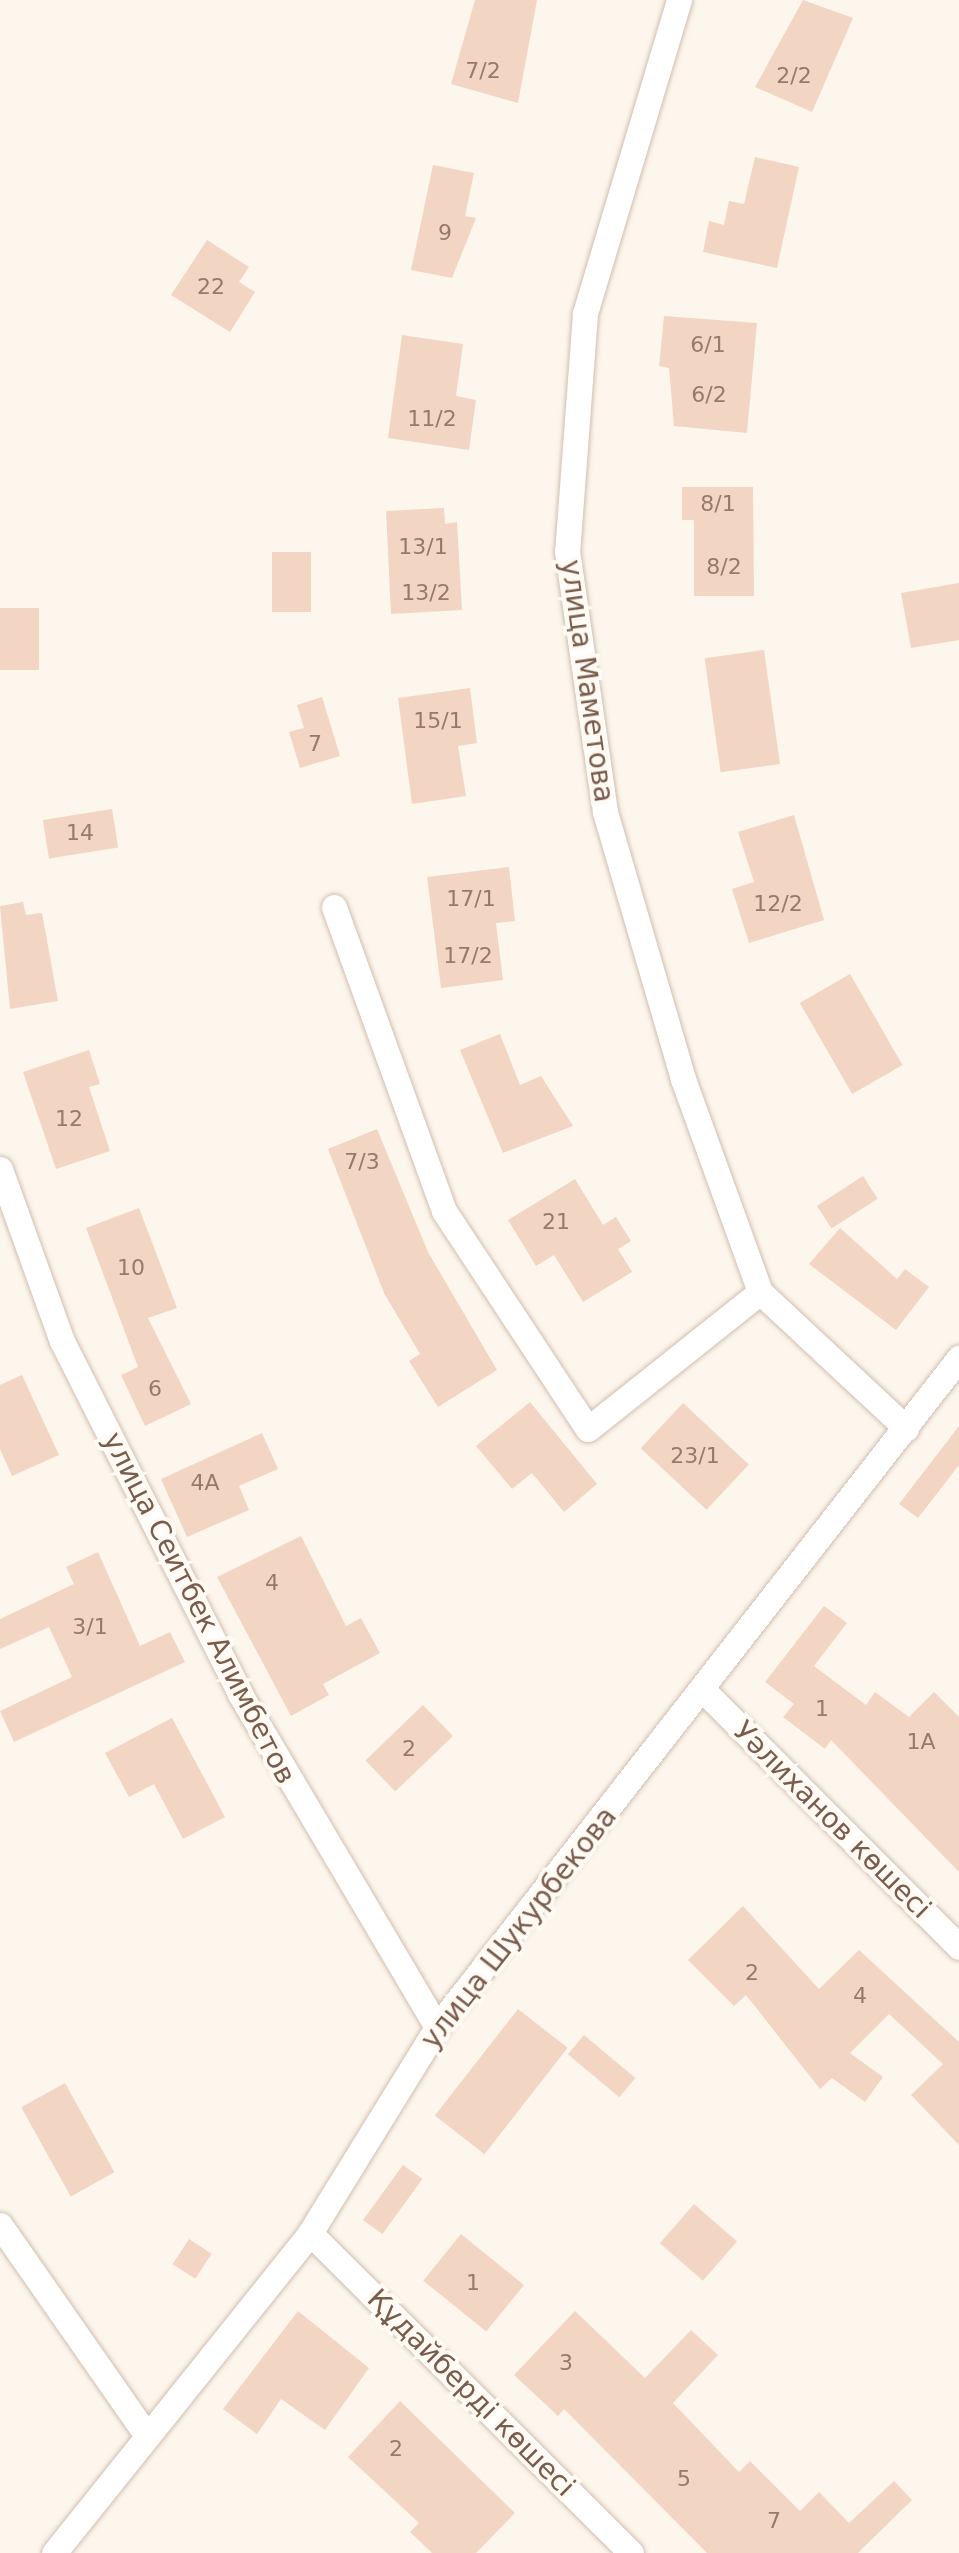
<!DOCTYPE html>
<meta charset="utf-8">
<style>
body{margin:0}
#map{position:relative;width:959px;height:2553px;overflow:hidden;background:#fdf6ec;font-family:"DejaVu Sans",sans-serif}
div>[style]{position:absolute}
.building>*{inset:0;background:#f3d5c3;transform-origin:0 0}
.roads{filter:drop-shadow(0 0 2px #d1beb0) drop-shadow(0 0 2px #d1beb0)}
.street>*{height:25px;margin:-12.5px;padding:0 12.5px;transform-origin:12.5px;border-radius:12.5px;background:#fff}
span{translate:-50% -50%;white-space:nowrap;text-align:center;line-height:1.15;-webkit-text-stroke:8px #fffaf3;paint-order:stroke}
.number-label{font-size:22px;color:#987a6a}
.number-label span{-webkit-text-stroke-width:0}
.street-label{font-size:28px;color:#7a5c4d}
</style>
<div id="map">
<div class="building">
<i style="clip-path:polygon(475px 0,537px 0,518px 103px,451px 84px)"></i>
<i style="clip-path:polygon(803px 0,853px 18px,812px 112px,755px 87px)"></i>
<i style="clip-path:polygon(755px 157px,799px 167px,777px 268px,703px 252px,709px 221px,724px 225px,729px 201px,744px 204px)"></i>
<i style="clip-path:polygon(433px 165px,474px 173px,465px 216px,476px 218px,452px 278px,411px 270px)"></i>
<i style="clip-path:polygon(207px 240px,249px 267px,239px 282px,255px 292px,230px 332px,171px 295px)"></i>
<i style="clip-path:polygon(664px 316px,757px 323px,747px 433px,674px 426px,669px 368px,659px 366px)"></i>
<i style="clip-path:polygon(402px 335px,463px 344px,456px 396px,476px 400px,469px 450px,388px 438px)"></i>
<i style="clip-path:polygon(682px 487px,753px 487px,754px 596px,694px 596px,694px 520px,682px 520px)"></i>
<i style="clip-path:polygon(444px 508px,445px 524px,457px 522px,462px 610px,391px 614px,386px 511px)"></i>
<i style="left:272px;top:552px;width:39px;height:60px"></i>
<i style="clip-path:polygon(959px 583px,959px 640px,911px 648px,901px 593px)"></i>
<i style="left:0;top:608px;width:39px;height:62px"></i>
<i style="left:764px;top:650px;width:115px;height:60px;rotate:82deg"></i>
<i style="clip-path:polygon(470px 688px,477px 743px,458px 746px,466px 796px,412px 804px,398px 698px)"></i>
<i style="clip-path:polygon(322px 697px,340px 756px,300px 768px,289px 732px,304px 728px,297px 705px)"></i>
<i style="left:112px;top:809px;width:39px;height:70px;rotate:81deg"></i>
<i style="clip-path:polygon(794px 815px,824px 920px,749px 943px,732px 889px,754px 882px,738px 832px)"></i>
<i style="clip-path:polygon(509px 867px,515px 921px,496px 923px,503px 980px,441px 988px,427px 877px)"></i>
<i style="clip-path:polygon(23px 902px,26px 915px,42px 913px,58px 1001px,10px 1009px,0 906px)"></i>
<i style="left:850px;top:974px;width:105px;height:58px;rotate:60deg"></i>
<i style="clip-path:polygon(500px 1034px,520px 1085px,541px 1076px,573px 1126px,503px 1153px,460px 1050px)"></i>
<i style="clip-path:polygon(89px 1050px,100px 1084px,89px 1087px,110px 1151px,56px 1169px,23px 1072px)"></i>
<i style="clip-path:polygon(377px 1129px,428px 1252px,497px 1370px,438px 1407px,409px 1361px,420px 1354px,384px 1293px,328px 1149px)"></i>
<i style="left:863px;top:1176px;width:27px;height:55px;rotate:57deg"></i>
<i style="clip-path:polygon(575px 1179px,603px 1225px,616px 1217px,631px 1241px,618px 1249px,632px 1272px,583px 1302px,554px 1255px,536px 1266px,508px 1220px)"></i>
<i style="clip-path:polygon(139px 1208px,177px 1308px,148px 1318px,191px 1404px,145px 1426px,121px 1375px,138px 1367px,86px 1228px)"></i>
<i style="clip-path:polygon(840px 1228px,897px 1279px,905px 1269px,929px 1287px,896px 1330px,809px 1264px)"></i>
<i style="clip-path:polygon(22px 1375px,59px 1455px,12px 1476px,0 1449px,0 1385px)"></i>
<i style="clip-path:polygon(530px 1402px,597px 1484px,564px 1512px,532px 1473px,512px 1489px,476px 1446px)"></i>
<i style="left:683px;top:1403px;width:90px;height:62px;rotate:43deg"></i>
<i style="clip-path:polygon(959px 1426px,959px 1465px,918px 1518px,899px 1504px)"></i>
<i style="clip-path:polygon(262px 1433px,278px 1469px,239px 1486px,249px 1510px,187px 1537px,161px 1479px)"></i>
<i style="clip-path:polygon(301px 1536px,346px 1626px,361px 1618px,380px 1653px,323px 1684px,329px 1695px,291px 1716px,217px 1577px)"></i>
<i style="clip-path:polygon(98px 1552px,140px 1646px,170px 1632px,185px 1662px,14px 1742px,0 1711px,72px 1677px,49px 1627px,0 1649px,0 1619px,74px 1584px,66px 1567px)"></i>
<i style="clip-path:polygon(824px 1606px,847px 1623px,814px 1666px,866px 1705px,875px 1692px,909px 1717px,934px 1692px,959px 1717px,959px 1872px,831px 1740px,825px 1749px,783px 1717px,794px 1704px,765px 1682px)"></i>
<i style="left:423px;top:1705px;width:43px;height:80px;rotate:46deg"></i>
<i style="clip-path:polygon(172px 1718px,225px 1817px,183px 1839px,154px 1784px,129px 1797px,105px 1753px)"></i>
<i style="clip-path:polygon(743px 1906px,819px 1989px,859px 1950px,959px 2042px,959px 2145px,911px 2095px,943px 2064px,889px 2014px,850px 2053px,883px 2077px,865px 2102px,832px 2078px,820px 2089px,746px 1995px,734px 2006px,688px 1960px)"></i>
<i style="left:518px;top:2009px;width:63px;height:135px;rotate:38deg"></i>
<i style="left:584px;top:2035px;width:67px;height:25px;rotate:40deg"></i>
<i style="left:65px;top:2083px;width:102px;height:50px;rotate:61deg"></i>
<i style="left:403px;top:2165px;width:24px;height:68px;rotate:36deg"></i>
<i style="left:694px;top:2204px;width:57px;height:52px;rotate:41deg"></i>
<i style="left:461px;top:2234px;width:81px;height:60px;rotate:39deg"></i>
<i style="left:189px;top:2239px;width:27px;height:30px;rotate:33deg"></i>
<i style="clip-path:polygon(298px 2311px,369px 2368px,325px 2430px,281px 2399px,257px 2434px,223px 2409px)"></i>
<i style="clip-path:polygon(575px 2311px,645px 2378px,691px 2330px,718px 2355px,673px 2403px,739px 2472px,750px 2461px,800px 2511px,819px 2492px,849px 2523px,894px 2481px,912px 2500px,858px 2553px,707px 2553px,564px 2409px,558px 2416px,514px 2375px)"></i>
<i style="clip-path:polygon(400px 2401px,515px 2513px,476px 2553px,432px 2553px,410px 2532px,419px 2523px,348px 2457px)"></i>
</div>
<div class="roads">
<div class="street">
<i style="left:679px;top:0;width:328px;rotate:106.7deg"></i>
<i style="left:585px;top:314px;width:238px;rotate:94.3deg"></i>
<i style="left:567px;top:551px;width:264px;rotate:81.7deg"></i>
<i style="left:605px;top:812px;width:278px;rotate:73.7deg"></i>
<i style="left:683px;top:1079px;width:226px;rotate:70.1deg"></i>
<i style="left:760px;top:1292px;width:200px;rotate:43deg"></i>
<i style="left:334px;top:907px;width:323px;rotate:70.1deg"></i>
<i style="left:444px;top:1211px;width:261px;rotate:56.6deg"></i>
<i style="left:588px;top:1429px;width:220px;rotate:-38.5deg"></i>
<i style="left:0;top:1169px;width:183px;rotate:70.2deg"></i>
<i style="left:62px;top:1341px;width:395px;rotate:63.2deg"></i>
<i style="left:240px;top:1694px;width:387px;rotate:59.4deg"></i>
<i style="left:705px;top:1692px;width:360px;rotate:45.1deg"></i>
<i style="left:0;top:2225px;width:250px;rotate:55.1deg"></i>
<i style="left:310px;top:2233px;width:453px;rotate:44.9deg"></i>
<i style="left:54px;top:2553px;width:410px;rotate:-51.3deg"></i>
<i style="left:310px;top:2233px;width:242px;rotate:-58.3deg"></i>
<i style="left:437px;top:2027px;width:849px;rotate:-52.04deg"></i>
</div>
</div>
<div class="number-label">
<span style="left:483px;top:71px">7/2</span>
<span style="left:794px;top:76px">2/2</span>
<span style="left:445px;top:233px">9</span>
<span style="left:211px;top:287px">22</span>
<span style="left:708px;top:345px">6/1</span>
<span style="left:709px;top:395px">6/2</span>
<span style="left:432px;top:419px">11/2</span>
<span style="left:718px;top:504px">8/1</span>
<span style="left:423px;top:547px">13/1</span>
<span style="left:724px;top:567px">8/2</span>
<span style="left:426px;top:593px">13/2</span>
<span style="left:438px;top:721px">15/1</span>
<span style="left:315px;top:744px">7</span>
<span style="left:80px;top:833px">14</span>
<span style="left:471px;top:899px">17/1</span>
<span style="left:778px;top:904px">12/2</span>
<span style="left:468px;top:956px">17/2</span>
<span style="left:69px;top:1119px">12</span>
<span style="left:362px;top:1162px">7/3</span>
<span style="left:556px;top:1222px">21</span>
<span style="left:131px;top:1268px">10</span>
<span style="left:155px;top:1389px">6</span>
<span style="left:695px;top:1456px">23/1</span>
<span style="left:205px;top:1483px">4А</span>
<span style="left:272px;top:1583px">4</span>
<span style="left:90px;top:1627px">3/1</span>
<span style="left:822px;top:1709px">1</span>
<span style="left:921px;top:1742px">1А</span>
<span style="left:409px;top:1749px">2</span>
<span style="left:752px;top:1973px">2</span>
<span style="left:860px;top:1996px">4</span>
<span style="left:473px;top:2283px">1</span>
<span style="left:566px;top:2363px">3</span>
<span style="left:396px;top:2449px">2</span>
<span style="left:684px;top:2479px">5</span>
<span style="left:774px;top:2521px">7</span>
</div>
<div class="street-label">
<span style="left:587px;top:681px;rotate:82deg">улица Маметова</span>
<span style="left:199px;top:1608px;rotate:63deg">улица Сеитбек Алимбетов</span>
<span style="left:832px;top:1820px;rotate:45deg">Уәлиханов көшесі</span>
<span style="left:519px;top:1928px;rotate:-52deg">улица Шукурбекова</span>
<span style="left:471px;top:2393px;rotate:45deg">Құдайберді көшесі</span>
</div>
</div>
